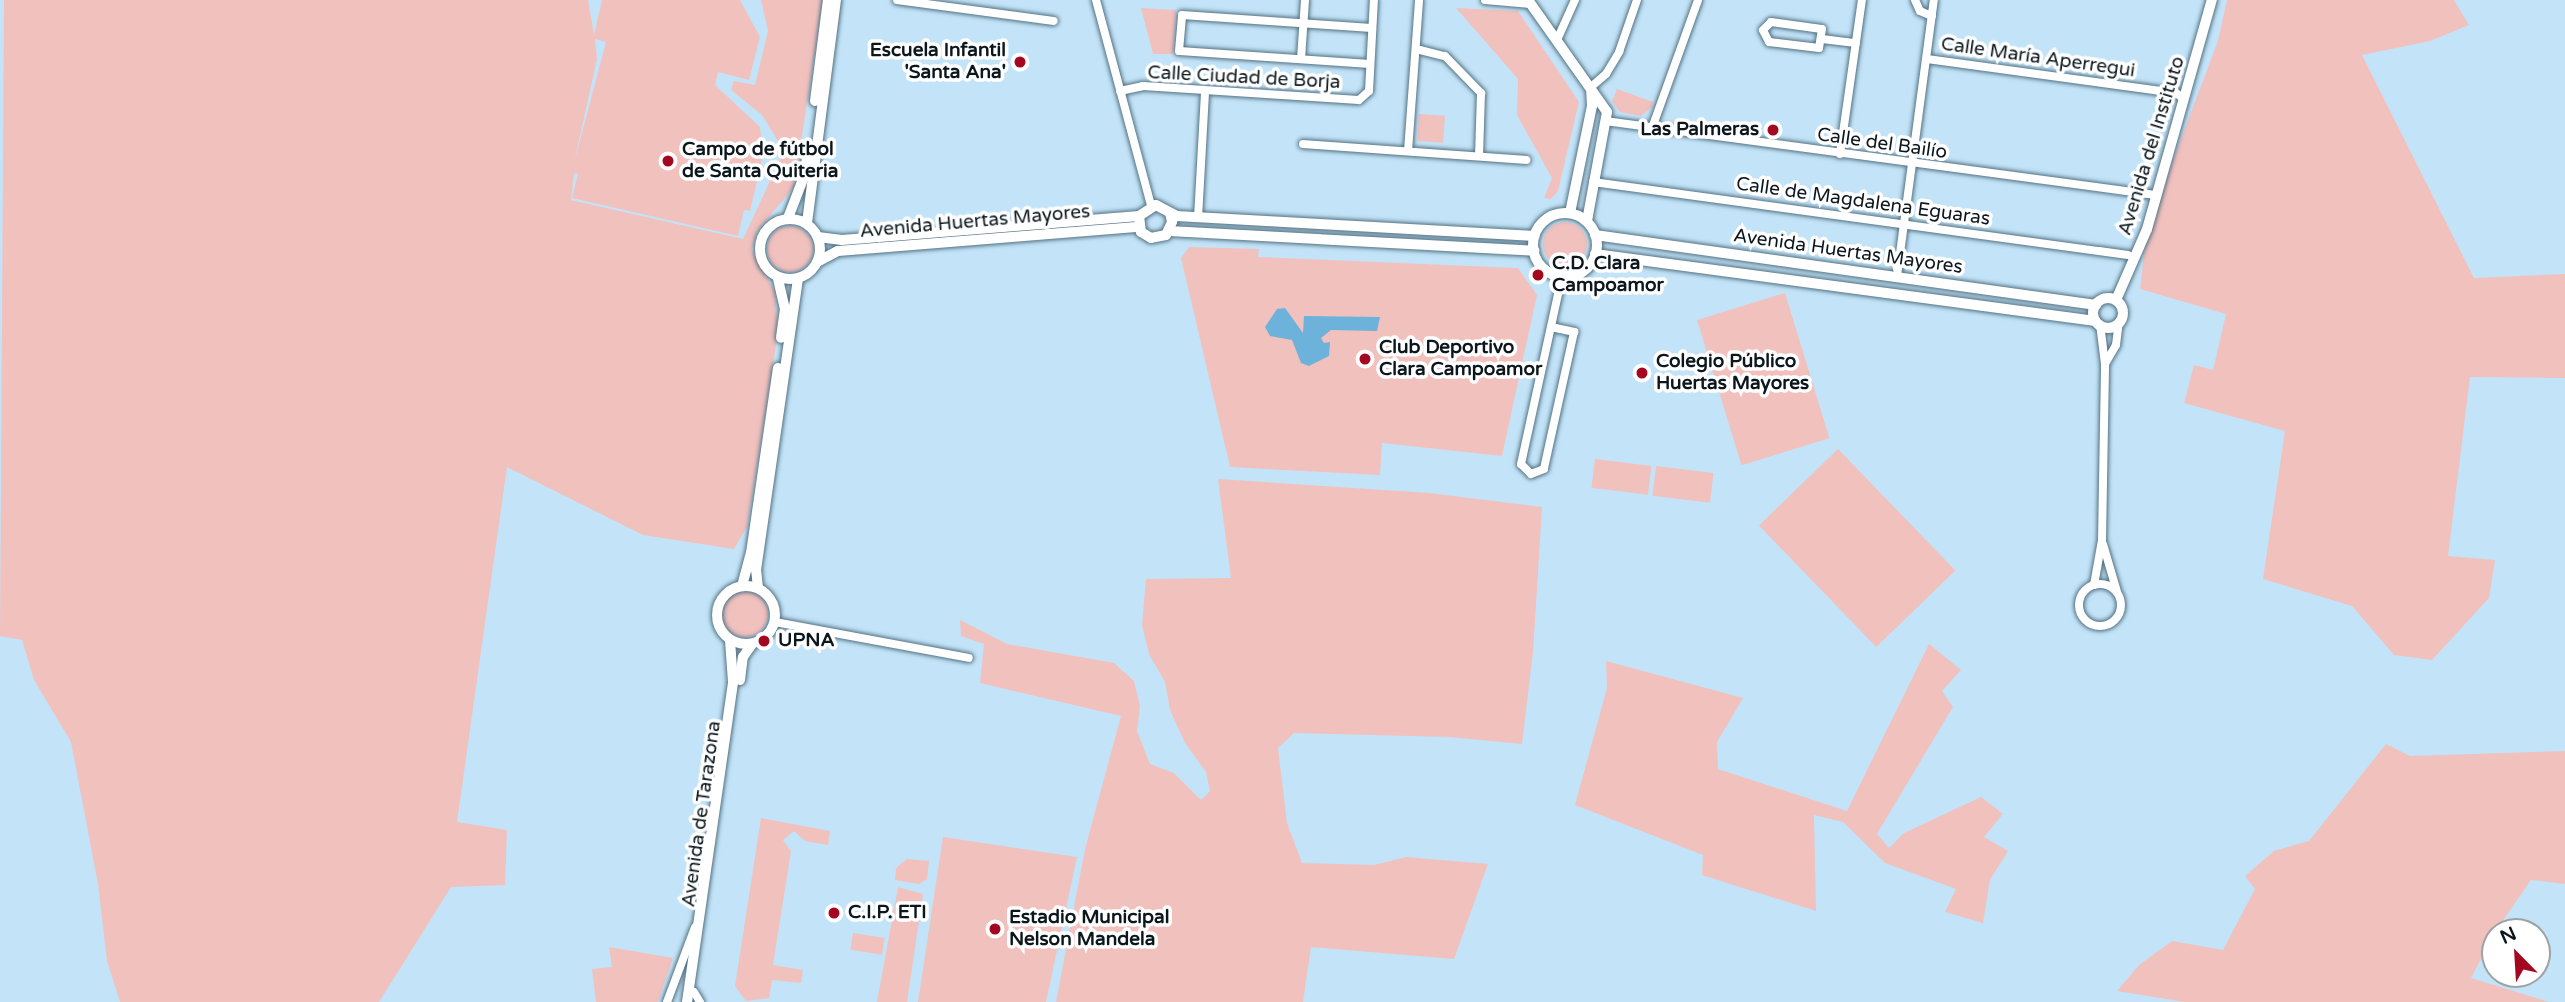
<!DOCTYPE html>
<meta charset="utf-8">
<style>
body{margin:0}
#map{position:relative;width:2565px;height:1002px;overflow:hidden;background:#c3e4f8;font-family:"Varela Round",sans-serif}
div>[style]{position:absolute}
.green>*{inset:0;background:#f1c1be;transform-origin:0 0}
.round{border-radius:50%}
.water>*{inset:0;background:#6cb2da}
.roads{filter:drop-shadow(0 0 2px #547284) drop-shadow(0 0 2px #547284)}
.street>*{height:8px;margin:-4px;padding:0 4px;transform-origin:4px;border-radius:4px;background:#fff}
.street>.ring{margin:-4px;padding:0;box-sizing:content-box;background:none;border:8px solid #fff;border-radius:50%}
.secondary>*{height:10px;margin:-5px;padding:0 5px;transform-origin:5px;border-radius:5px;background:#fff}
.secondary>.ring{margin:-5px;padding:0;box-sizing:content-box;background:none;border:10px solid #fff;border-radius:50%}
.dots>*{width:19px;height:19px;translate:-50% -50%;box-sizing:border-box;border:4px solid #fff;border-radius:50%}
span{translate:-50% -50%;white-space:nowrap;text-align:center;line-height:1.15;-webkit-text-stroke:7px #fff;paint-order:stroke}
.poi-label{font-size:19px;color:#0b171d;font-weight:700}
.right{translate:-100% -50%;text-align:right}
.left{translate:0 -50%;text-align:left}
.street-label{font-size:19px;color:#0b171d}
.north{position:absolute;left:2481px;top:918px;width:70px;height:70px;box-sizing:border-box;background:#fff;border:2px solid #9da2a5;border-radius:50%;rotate:336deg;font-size:19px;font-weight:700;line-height:28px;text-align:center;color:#0b171d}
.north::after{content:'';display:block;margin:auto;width:24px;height:32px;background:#a40821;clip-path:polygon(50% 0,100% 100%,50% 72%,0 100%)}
</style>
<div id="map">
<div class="green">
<i style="clip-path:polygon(evenodd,4px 0,588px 0,594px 35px,602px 0,740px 0,760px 37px,749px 80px,718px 72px,715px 85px,760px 127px,763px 155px,750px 211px,744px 210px,738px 236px,572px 198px,578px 174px,574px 173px,571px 200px,743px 239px,784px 151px,762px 115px,731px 90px,734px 81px,755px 85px,768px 31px,761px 0,823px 0,794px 187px,757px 231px,752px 250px,775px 292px,778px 333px,747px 527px,734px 549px,643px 535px,507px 467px,457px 822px,507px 830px,505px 885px,451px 887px,379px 1002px,120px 1002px,107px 961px,98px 884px,71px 742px,34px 680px,22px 640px,0 636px,4px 0,595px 39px,606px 42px,574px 163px,597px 59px,595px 39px)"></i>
<i style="clip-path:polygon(2227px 0,2454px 0,2469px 25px,2430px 41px,2362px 55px,2474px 278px,2565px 274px,2565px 378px,2470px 377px,2448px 556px,2495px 560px,2489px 598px,2432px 660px,2394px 655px,2352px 606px,2263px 579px,2285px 431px,2184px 403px,2194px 365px,2213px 370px,2226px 314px,2140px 289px,2147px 229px,2218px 41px)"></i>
<i style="clip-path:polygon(1141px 8px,1176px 10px,1173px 54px,1153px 54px)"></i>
<i style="clip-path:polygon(1456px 8px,1518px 11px,1579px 102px,1558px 191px,1551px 199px,1544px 198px,1552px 178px,1517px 115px,1518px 79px)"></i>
<i style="clip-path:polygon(1617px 89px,1653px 102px,1652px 107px,1641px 116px,1620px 112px,1612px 101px)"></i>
<i style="left:1419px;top:114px;width:26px;height:27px;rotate:4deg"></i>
<i class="round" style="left:1543px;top:222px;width:44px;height:44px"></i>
<i class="round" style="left:767px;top:226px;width:46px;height:46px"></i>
<i style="clip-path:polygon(1189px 247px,1259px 249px,1258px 257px,1518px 268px,1537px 295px,1502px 456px,1382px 443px,1380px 475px,1230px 467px,1181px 258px)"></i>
<i style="left:1785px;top:293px;width:152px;height:92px;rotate:73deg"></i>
<i style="left:1838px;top:449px;width:169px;height:110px;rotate:46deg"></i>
<i style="left:1595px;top:459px;width:57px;height:29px;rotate:7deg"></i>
<i style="left:1656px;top:466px;width:58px;height:30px;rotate:7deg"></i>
<i style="clip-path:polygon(1218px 479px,1429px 493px,1542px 507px,1533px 652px,1522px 744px,1449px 737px,1294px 733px,1278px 748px,1287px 823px,1302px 863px,1374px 865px,1406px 857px,1488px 864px,1454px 959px,1311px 947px,1303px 1002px,1056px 1002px,1085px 849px,1121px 716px,980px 683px,984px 644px,961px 636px,960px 620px,1007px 644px,1114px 663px,1134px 681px,1140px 706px,1137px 731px,1150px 764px,1174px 773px,1201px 800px,1210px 791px,1206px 772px,1185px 743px,1170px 710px,1165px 682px,1149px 654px,1142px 625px,1146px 579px,1231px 578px)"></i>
<i class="round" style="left:722px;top:591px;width:46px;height:46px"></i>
<i style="clip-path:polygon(1929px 644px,1961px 670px,1942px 691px,1953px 707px,1877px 834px,1889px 848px,1904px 833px,1981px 797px,2003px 814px,1984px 837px,2008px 851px,1990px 880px,1983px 923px,1945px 912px,1956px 889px,1885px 863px,1843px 822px,1814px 815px,1816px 911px,1702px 875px,1703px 855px,1575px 805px,1607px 688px,1606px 661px,1743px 698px,1717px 742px,1718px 769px,1847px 811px)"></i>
<i style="clip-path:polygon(2386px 744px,2410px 756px,2565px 751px,2565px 884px,2531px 880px,2495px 932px,2471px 978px,2549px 1002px,2185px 1002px,2117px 991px,2139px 965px,2172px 941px,2223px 950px,2255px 889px,2245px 876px,2274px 851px,2309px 841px)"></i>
<i style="clip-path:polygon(761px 818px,830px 831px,828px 845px,805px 841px,794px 831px,783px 840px,791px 851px,773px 965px,803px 970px,801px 983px,772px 980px,769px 998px,746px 1001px,735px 986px)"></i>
<i style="clip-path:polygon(943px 837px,1077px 857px,1046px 1002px,918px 1002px)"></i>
<i style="clip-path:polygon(907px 859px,929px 861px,927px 879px,919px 884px,895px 880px,896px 868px)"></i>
<i style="clip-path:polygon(898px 887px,923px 894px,907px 1002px,877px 1002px)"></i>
<i style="left:853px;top:933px;width:32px;height:17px;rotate:9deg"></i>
<i style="clip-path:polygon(609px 947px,673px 958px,658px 1002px,596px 1002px,592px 969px,612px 967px)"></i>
</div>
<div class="water">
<i style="clip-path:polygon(1285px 308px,1303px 333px,1304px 316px,1380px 317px,1377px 331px,1331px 330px,1321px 338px,1324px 343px,1330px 342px,1329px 356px,1309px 366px,1301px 363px,1292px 340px,1270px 336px,1265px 327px,1277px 309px)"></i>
</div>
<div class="roads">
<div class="street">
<i style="left:897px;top:0;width:158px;rotate:7.6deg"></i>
<i style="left:1096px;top:0;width:212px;rotate:75deg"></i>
<i style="left:1485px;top:0;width:46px;rotate:5deg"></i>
<i style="left:1915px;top:0;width:12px;rotate:66deg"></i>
<i style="left:1920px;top:11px;width:13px;rotate:23deg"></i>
<i style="left:1771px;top:22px;width:51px;rotate:7.8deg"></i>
<i style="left:1822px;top:29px;width:19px;rotate:99deg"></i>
<i style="left:1819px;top:48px;width:50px;rotate:-173.2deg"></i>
<i style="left:1769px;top:42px;width:13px;rotate:-117deg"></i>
<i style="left:1763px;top:30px;width:11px;rotate:-45deg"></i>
<i style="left:1822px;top:39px;width:34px;rotate:7deg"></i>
<i style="left:1557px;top:40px;width:44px;rotate:-65.8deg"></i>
<i style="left:1416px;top:49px;width:30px;rotate:14deg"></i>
<i style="left:1445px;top:56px;width:52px;rotate:45.8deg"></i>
<i style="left:1481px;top:93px;width:63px;rotate:91.8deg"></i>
<i style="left:1301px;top:59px;width:59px;rotate:-86.1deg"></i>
<i style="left:1927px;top:59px;width:251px;rotate:7.8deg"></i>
<i style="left:2176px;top:93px;width:10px;rotate:37deg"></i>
<i style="left:1370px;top:64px;width:191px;rotate:-176.1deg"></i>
<i style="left:1179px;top:51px;width:36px;rotate:-85deg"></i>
<i style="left:1182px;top:15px;width:190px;rotate:3.9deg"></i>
<i style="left:1591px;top:87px;width:20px;rotate:-41deg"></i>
<i style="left:1606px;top:74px;width:26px;rotate:-59deg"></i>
<i style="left:1619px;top:52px;width:55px;rotate:-70.9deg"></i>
<i style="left:1120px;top:91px;width:24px;rotate:-12deg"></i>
<i style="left:1143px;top:86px;width:216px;rotate:3.7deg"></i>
<i style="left:1359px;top:100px;width:13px;rotate:-42deg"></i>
<i style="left:1369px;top:91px;width:91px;rotate:-86.9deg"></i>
<i style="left:1605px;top:121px;width:555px;rotate:7.66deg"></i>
<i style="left:1652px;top:128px;width:136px;rotate:-70.2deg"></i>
<i style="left:1303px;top:144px;width:224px;rotate:4.1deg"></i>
<i style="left:1408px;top:151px;width:151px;rotate:-85.8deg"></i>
<i style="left:1840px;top:154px;width:156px;rotate:-81.9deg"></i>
<i style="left:1593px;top:182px;width:540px;rotate:7.77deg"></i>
<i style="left:1198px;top:218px;width:127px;rotate:-86.8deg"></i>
<i style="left:1897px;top:276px;width:278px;rotate:-82.4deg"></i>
<i style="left:1551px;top:327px;width:24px;rotate:12deg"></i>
<i style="left:1574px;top:332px;width:140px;rotate:102.4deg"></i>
<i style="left:1544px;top:469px;width:14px;rotate:159deg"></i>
<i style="left:1531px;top:474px;width:14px;rotate:-135deg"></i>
<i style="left:1521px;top:464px;width:192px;rotate:-77.7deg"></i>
<i style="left:2105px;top:364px;width:22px;rotate:-60deg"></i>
<i style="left:2116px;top:345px;width:23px;rotate:-83deg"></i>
<i style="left:2103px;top:544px;width:50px;rotate:73.7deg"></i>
<i class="ring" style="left:2079px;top:584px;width:34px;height:34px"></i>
<i style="left:2094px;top:585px;width:46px;rotate:-79.9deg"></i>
<i style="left:2102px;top:540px;width:176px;rotate:-89deg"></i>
<i style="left:2105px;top:364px;width:40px;rotate:-97.1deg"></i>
<i style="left:775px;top:622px;width:197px;rotate:10.5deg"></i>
<i style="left:694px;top:992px;width:12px;rotate:59deg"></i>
<i style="left:667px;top:1002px;width:80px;rotate:-69.5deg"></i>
</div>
<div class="secondary">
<i style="left:1528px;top:0;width:137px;rotate:54.8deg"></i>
<i style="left:1607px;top:112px;width:111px;rotate:100.4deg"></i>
<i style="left:815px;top:101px;width:102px;rotate:-82.7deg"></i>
<i style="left:1170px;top:213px;width:9px;rotate:77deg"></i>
<i style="left:1172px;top:222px;width:14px;rotate:115deg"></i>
<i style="left:1166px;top:235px;width:15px;rotate:169deg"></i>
<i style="left:1151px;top:238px;width:12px;rotate:-149deg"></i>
<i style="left:1141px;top:232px;width:16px;rotate:-97deg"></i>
<i style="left:1139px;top:216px;width:20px;rotate:-33deg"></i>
<i style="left:1156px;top:205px;width:24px;rotate:28deg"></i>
<i style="left:1177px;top:216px;width:358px;rotate:3.2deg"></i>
<i style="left:1570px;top:213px;width:109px;rotate:-78.4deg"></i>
<i style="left:1592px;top:106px;width:19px;rotate:-93deg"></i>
<i class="ring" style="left:1533px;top:213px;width:54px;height:54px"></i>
<i style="left:788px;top:218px;width:47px;rotate:-68.9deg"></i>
<i style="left:805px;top:174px;width:25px;rotate:-83deg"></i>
<i class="ring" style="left:760px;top:219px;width:50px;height:50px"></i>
<i style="left:807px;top:223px;width:225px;rotate:-82.6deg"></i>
<i style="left:1169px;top:231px;width:366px;rotate:3.1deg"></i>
<i style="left:1595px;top:235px;width:506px;rotate:7.95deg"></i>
<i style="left:818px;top:237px;width:24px;rotate:7deg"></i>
<i style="left:842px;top:240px;width:298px;rotate:-4.6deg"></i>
<i style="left:1595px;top:254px;width:505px;rotate:7.62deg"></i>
<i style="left:817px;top:262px;width:24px;rotate:-28deg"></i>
<i style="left:838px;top:251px;width:302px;rotate:-4.6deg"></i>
<i style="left:778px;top:279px;width:31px;rotate:77deg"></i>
<i style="left:785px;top:309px;width:29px;rotate:98deg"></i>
<i class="ring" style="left:2093px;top:298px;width:20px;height:20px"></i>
<i style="left:2116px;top:300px;width:77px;rotate:-66.4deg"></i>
<i style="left:2147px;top:229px;width:238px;rotate:-74.2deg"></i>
<i class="ring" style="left:717px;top:586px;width:48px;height:48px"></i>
<i style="left:742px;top:586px;width:34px;rotate:-75deg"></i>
<i style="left:751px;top:553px;width:187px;rotate:-81.7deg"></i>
<i style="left:758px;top:588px;width:18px;rotate:-96deg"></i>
<i style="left:756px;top:570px;width:294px;rotate:-81.8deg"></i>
<i style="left:740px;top:680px;width:23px;rotate:-83deg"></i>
<i style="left:743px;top:657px;width:16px;rotate:-55deg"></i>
<i style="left:687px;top:1002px;width:323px;rotate:-81.8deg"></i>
<i style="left:733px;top:682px;width:42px;rotate:-94.1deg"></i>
</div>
</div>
<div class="dots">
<i style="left:1020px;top:62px;background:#a40821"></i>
<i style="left:1773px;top:130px;background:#a40821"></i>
<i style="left:668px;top:161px;background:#a40821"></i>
<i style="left:1538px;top:275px;background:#a40821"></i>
<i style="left:1365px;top:359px;background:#a40821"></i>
<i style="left:1642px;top:373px;background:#a40821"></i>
<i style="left:764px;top:641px;background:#a40821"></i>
<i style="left:834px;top:913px;background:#a40821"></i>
<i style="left:995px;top:929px;background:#a40821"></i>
</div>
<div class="poi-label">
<span class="right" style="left:1006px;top:62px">Escuela Infantil<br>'Santa Ana'</span>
<span class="right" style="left:1759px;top:130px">Las Palmeras</span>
<span class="left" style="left:682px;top:161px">Campo de fútbol<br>de Santa Quiteria</span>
<span class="left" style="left:1552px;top:275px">C.D. Clara<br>Campoamor</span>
<span class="left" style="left:1379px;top:359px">Club Deportivo<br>Clara Campoamor</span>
<span class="left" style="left:1656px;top:373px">Colegio Público<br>Huertas Mayores</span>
<span class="left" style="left:778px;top:641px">UPNA</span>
<span class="left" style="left:848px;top:913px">C.I.P. ETI</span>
<span class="left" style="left:1009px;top:929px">Estadio Municipal<br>Nelson Mandela</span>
</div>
<div class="street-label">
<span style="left:2038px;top:58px;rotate:8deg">Calle María Aperregui</span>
<span style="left:1244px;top:78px;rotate:3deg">Calle Ciudad de Borja</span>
<span style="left:1882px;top:144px;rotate:8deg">Calle del Bailío</span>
<span style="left:2152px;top:146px;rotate:-73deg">Avenida del Instituto</span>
<span style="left:1863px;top:202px;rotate:8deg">Calle de Magdalena Eguaras</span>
<span style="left:975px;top:222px;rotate:-5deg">Avenida Huertas Mayores</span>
<span style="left:1848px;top:252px;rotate:8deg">Avenida Huertas Mayores</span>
<span style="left:702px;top:814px;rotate:-82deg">Avenida de Tarazona</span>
</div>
<div class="north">N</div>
</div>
